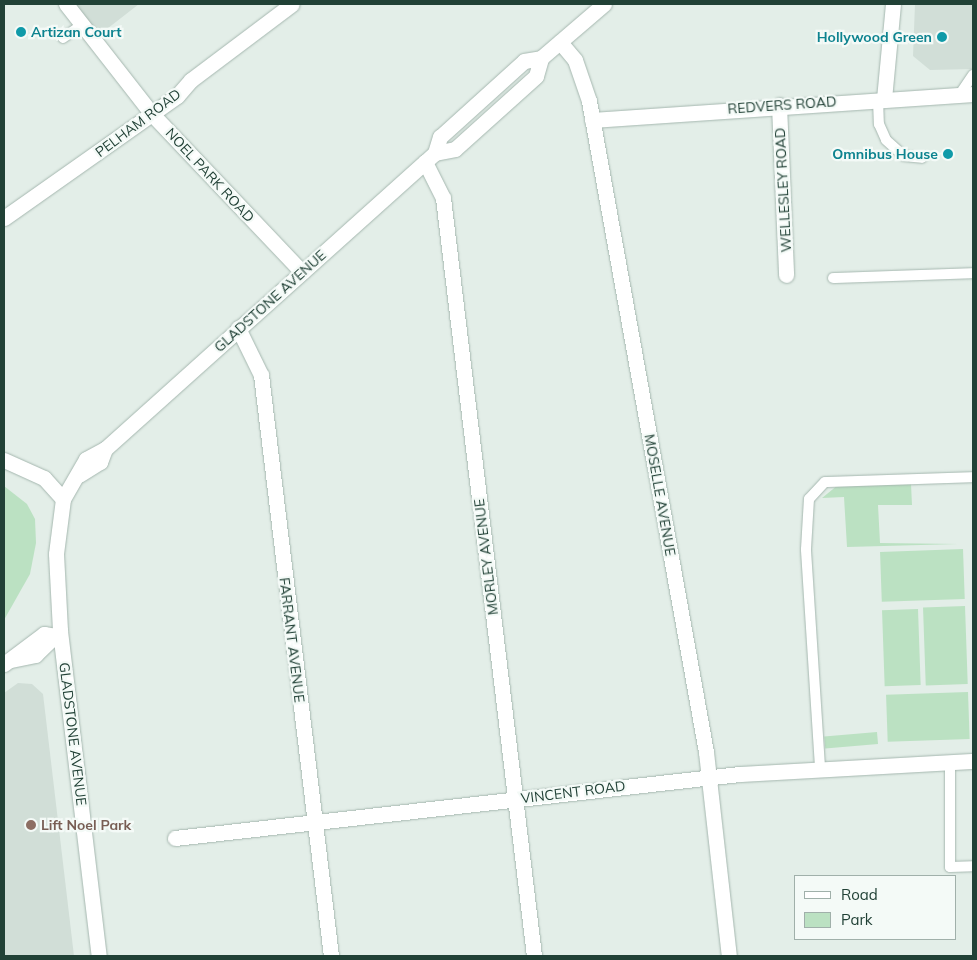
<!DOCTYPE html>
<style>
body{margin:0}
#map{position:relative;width:977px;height:960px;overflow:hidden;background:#e3eee8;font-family:Mulish,sans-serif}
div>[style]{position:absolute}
.built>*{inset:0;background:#d1ded7}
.green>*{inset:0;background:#bbe1c2;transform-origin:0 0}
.roads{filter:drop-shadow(0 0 1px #a5b7af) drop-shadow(0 0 1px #a5b7af)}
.service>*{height:10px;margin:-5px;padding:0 5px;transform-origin:5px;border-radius:5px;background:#fff}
.minor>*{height:15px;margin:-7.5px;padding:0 7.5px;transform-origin:7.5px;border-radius:7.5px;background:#fff}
.dots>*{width:14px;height:14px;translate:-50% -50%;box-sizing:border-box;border:2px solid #f4faf7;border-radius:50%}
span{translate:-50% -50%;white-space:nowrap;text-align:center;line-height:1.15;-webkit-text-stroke:4.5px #f4faf7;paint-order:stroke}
.culture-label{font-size:14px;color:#0d838f;font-weight:700}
.left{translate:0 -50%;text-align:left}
.right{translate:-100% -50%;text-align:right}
.street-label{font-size:14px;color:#214136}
.education-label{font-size:14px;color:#785e54;font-weight:700}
.frame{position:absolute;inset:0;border:5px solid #214136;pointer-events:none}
.legend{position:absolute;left:794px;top:875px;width:162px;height:65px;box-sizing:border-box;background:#f4faf7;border:1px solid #a0b0aa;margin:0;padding:6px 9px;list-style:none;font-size:15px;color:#214136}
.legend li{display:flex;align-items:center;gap:10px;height:25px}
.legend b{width:25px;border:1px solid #a0b0aa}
</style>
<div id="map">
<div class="built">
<i style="clip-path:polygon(66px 4px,139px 4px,94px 39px)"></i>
<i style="clip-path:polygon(915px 4px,973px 4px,973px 69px,930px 70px,913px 56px)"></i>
<i style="clip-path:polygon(18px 683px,32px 684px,43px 694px,74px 956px,4px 956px,4px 693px)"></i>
</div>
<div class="green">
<i style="clip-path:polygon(911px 484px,912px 505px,878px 505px,880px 543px,958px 544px,847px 547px,844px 497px,822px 498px,838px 485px)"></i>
<i style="clip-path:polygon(4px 486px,27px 504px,35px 519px,36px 543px,30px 574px,4px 620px)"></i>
<i style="left:963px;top:549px;width:50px;height:83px;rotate:88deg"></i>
<i style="left:965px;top:606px;width:78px;height:42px;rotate:88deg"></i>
<i style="left:918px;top:609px;width:76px;height:36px;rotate:88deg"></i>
<i style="left:968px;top:692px;width:47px;height:82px;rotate:88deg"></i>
<i style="left:877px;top:732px;width:12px;height:53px;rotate:85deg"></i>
</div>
<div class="roads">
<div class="service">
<i style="left:63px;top:38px;width:24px;rotate:-35deg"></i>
<i style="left:960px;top:94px;width:23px;rotate:-56deg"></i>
<i style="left:878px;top:99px;width:25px;rotate:88deg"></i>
<i style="left:879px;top:124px;width:17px;rotate:66deg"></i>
<i style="left:886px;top:140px;width:24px;rotate:42deg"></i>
<i style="left:904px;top:156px;width:18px;rotate:6deg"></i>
<i style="left:833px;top:278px;width:140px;rotate:-2deg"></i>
<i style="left:950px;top:762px;width:105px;rotate:90deg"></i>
<i style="left:950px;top:867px;width:23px;rotate:-2deg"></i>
<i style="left:820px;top:767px;width:218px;rotate:-93.7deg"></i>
<i style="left:806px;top:549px;width:50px;rotate:-86.6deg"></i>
<i style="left:809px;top:499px;width:23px;rotate:-47deg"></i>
<i style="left:825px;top:482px;width:148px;rotate:-1.9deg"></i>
</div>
<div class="minor">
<i style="left:66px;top:4px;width:140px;rotate:52deg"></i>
<i style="left:152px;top:114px;width:218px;rotate:46.5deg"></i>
<i style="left:560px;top:42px;width:23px;rotate:50deg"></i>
<i style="left:575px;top:60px;width:43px;rotate:71.1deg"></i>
<i style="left:589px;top:101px;width:661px;rotate:79.81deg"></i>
<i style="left:706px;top:752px;width:205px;rotate:83.6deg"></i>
<i style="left:884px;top:99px;width:95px;rotate:-84.6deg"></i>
<i style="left:779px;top:105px;width:170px;rotate:87.6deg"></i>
<i style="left:592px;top:120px;width:382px;rotate:-3.9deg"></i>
<i style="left:435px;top:153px;width:17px;rotate:-73deg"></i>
<i style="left:440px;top:137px;width:113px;rotate:-42.1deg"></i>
<i style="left:524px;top:61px;width:17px;rotate:-10deg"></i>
<i style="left:541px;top:58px;width:83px;rotate:-40.6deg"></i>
<i style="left:425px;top:162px;width:40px;rotate:63.4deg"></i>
<i style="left:443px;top:198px;width:763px;rotate:83.15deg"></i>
<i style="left:4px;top:218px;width:212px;rotate:-35.2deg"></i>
<i style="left:177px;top:96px;width:21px;rotate:-49deg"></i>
<i style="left:191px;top:80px;width:126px;rotate:-37deg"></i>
<i style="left:238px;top:328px;width:52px;rotate:63.9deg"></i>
<i style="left:261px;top:375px;width:585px;rotate:83.13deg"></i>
<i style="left:4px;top:460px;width:44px;rotate:24.2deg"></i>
<i style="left:44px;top:478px;width:28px;rotate:48deg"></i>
<i style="left:63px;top:499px;width:55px;rotate:97.3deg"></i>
<i style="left:56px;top:554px;width:77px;rotate:87deg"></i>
<i style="left:60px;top:631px;width:327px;rotate:83.2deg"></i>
<i style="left:79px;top:475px;width:25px;rotate:-32deg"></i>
<i style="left:100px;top:462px;width:14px;rotate:-69deg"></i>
<i style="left:63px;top:499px;width:46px;rotate:-60.1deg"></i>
<i style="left:86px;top:459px;width:21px;rotate:-28deg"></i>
<i style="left:105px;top:449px;width:430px;rotate:-41.9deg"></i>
<i style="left:425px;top:162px;width:13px;rotate:-42deg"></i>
<i style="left:435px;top:153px;width:20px;rotate:-11deg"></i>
<i style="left:455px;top:149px;width:109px;rotate:-42deg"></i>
<i style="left:536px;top:76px;width:19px;rotate:-74deg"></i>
<i style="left:11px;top:660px;width:25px;rotate:-12deg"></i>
<i style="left:35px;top:655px;width:35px;rotate:-44deg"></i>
<i style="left:4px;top:664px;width:50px;rotate:-36.9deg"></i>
<i style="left:44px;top:634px;width:11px;rotate:10deg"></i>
<i style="left:175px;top:838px;width:568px;rotate:-6.47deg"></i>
<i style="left:739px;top:774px;width:234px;rotate:-3.2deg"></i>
</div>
</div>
<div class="dots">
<i style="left:21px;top:32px;background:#0f9aa8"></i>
<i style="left:942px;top:37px;background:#0f9aa8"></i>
<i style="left:948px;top:154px;background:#0f9aa8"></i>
<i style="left:31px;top:825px;background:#8d6e63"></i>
</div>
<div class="culture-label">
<span class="left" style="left:31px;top:32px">Artizan Court</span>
<span class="right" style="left:932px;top:37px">Hollywood Green</span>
<span class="right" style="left:938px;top:154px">Omnibus House</span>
</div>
<div class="street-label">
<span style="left:782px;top:105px;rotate:-4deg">REDVERS ROAD</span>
<span style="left:138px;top:123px;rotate:-37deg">PELHAM ROAD</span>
<span style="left:210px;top:175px;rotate:47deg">NOEL PARK ROAD</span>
<span style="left:783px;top:190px;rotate:-93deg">WELLESLEY ROAD</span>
<span style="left:270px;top:301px;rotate:-42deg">GLADSTONE AVENUE</span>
<span style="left:660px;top:495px;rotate:80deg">MOSELLE AVENUE</span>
<span style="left:486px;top:557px;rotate:-97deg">MORLEY AVENUE</span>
<span style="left:292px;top:640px;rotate:83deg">FARRANT AVENUE</span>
<span style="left:73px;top:734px;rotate:83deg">GLADSTONE AVENUE</span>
<span style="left:573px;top:792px;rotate:-7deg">VINCENT ROAD</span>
</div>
<div class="education-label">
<span class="left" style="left:41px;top:825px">Lift Noel Park</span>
</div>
<div class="frame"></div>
<ul class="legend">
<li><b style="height:6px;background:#fff"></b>Road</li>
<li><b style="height:14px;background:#bbe1c2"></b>Park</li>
</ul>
</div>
